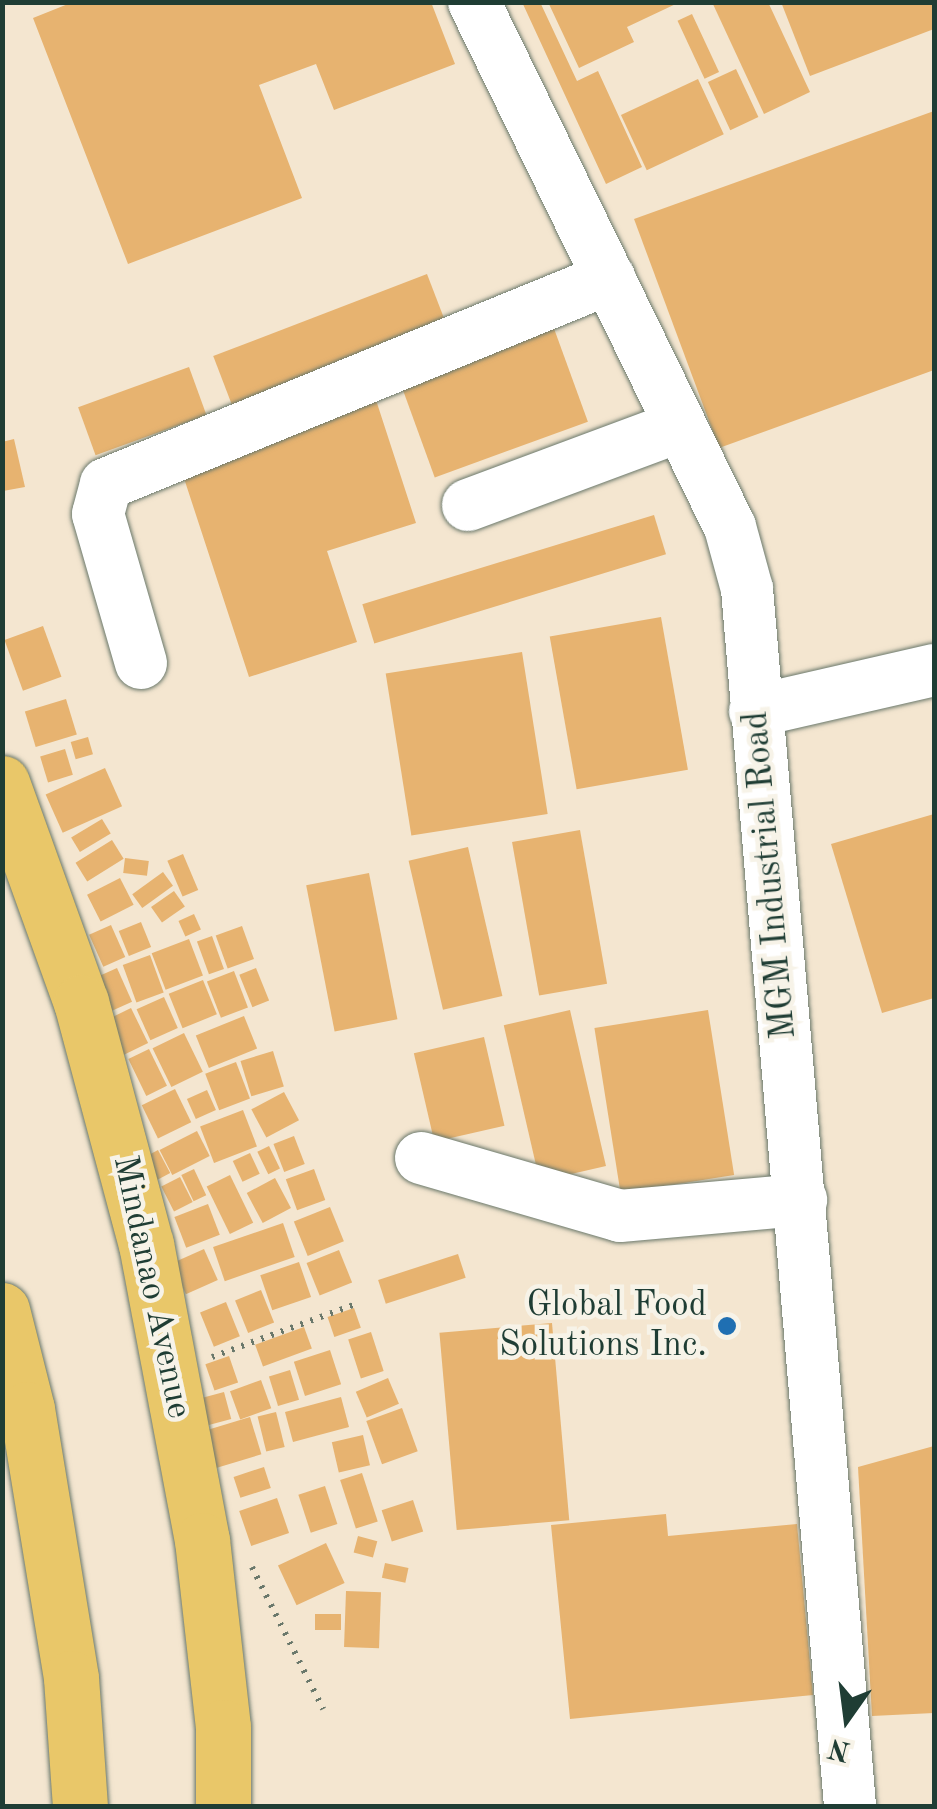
<!DOCTYPE html>
<style>
body{margin:0}
#map{position:relative;width:937px;height:1809px;overflow:hidden;background:#f4e6d0;font-family:"Old Standard TT",serif}
div>[style]{position:absolute}
.building>*{inset:0;background:#e7b370;transform-origin:0 0}
.path>*{height:6px;margin-top:-3px;transform-origin:0;background:repeating-linear-gradient(90deg,#6a786b 0 2.5px,transparent 0 10.5px)}
.roads{filter:drop-shadow(0 0 2px #6a786b) drop-shadow(0 0 2px #6a786b)}
.minor>*{height:52px;margin:-26px;padding:0 26px;transform-origin:26px;border-radius:26px;background:#fff}
.major>*{height:55px;margin:-27.5px;padding:0 27.5px;transform-origin:27.5px;border-radius:27.5px;background:#e9c769}
.dots>*{width:28px;height:28px;translate:-50% -50%;box-sizing:border-box;border:5px solid #f7f3e8;border-radius:50%}
span{translate:-50% -50%;white-space:nowrap;text-align:center;line-height:1.15;-webkit-text-stroke:9px #f7f3e8;paint-order:stroke}
.street-label{font-size:35px;color:#1f3d34}
.poi-label{font-size:35px;color:#1f3d34}
.right{translate:-100% -50%;text-align:right}
.frame{position:absolute;inset:0;border:5px solid #1f3d34;pointer-events:none}
.north{position:absolute;left:797px;top:1669px;width:100px;height:100px;-webkit-text-stroke:8px #f7f3e8;paint-order:stroke;rotate:194deg;font-size:28px;font-weight:700;line-height:40px;text-align:center;color:#1f3d34}
.north::after{content:'';display:block;margin:auto;width:35px;height:45px;background:#1f3d34;clip-path:polygon(50% 0,100% 100%,50% 72%,0 100%)}
</style>
<div id="map">
<div class="building">
<i style="clip-path:polygon(73px 2px,431px 2px,455px 64px,334px 110px,316px 64px,259px 85px,302px 198px,128px 264px,33px 18px)"></i>
<i style="clip-path:polygon(522px 2px,540px 2px,577px 81px,598px 71px,642px 167px,606px 184px)"></i>
<i style="clip-path:polygon(548px 2px,680px 2px,627px 27px,634px 42px,579px 68px)"></i>
<i style="clip-path:polygon(712px 2px,768px 2px,810px 92px,764px 114px)"></i>
<i style="clip-path:polygon(781px 2px,934px 2px,934px 29px,810px 76px)"></i>
<i style="left:692px;top:14px;width:64px;height:16px;rotate:65deg"></i>
<i style="left:736px;top:69px;width:53px;height:31px;rotate:65deg"></i>
<i style="left:698px;top:79px;width:61px;height:85px;rotate:65deg"></i>
<i style="clip-path:polygon(934px 111px,934px 370px,719px 448px,634px 219px)"></i>
<i style="left:427px;top:274px;width:59px;height:229px;rotate:69deg"></i>
<i style="left:552px;top:323px;width:105px;height:163px;rotate:70deg"></i>
<i style="left:189px;top:367px;width:51px;height:118px;rotate:70deg"></i>
<i style="clip-path:polygon(376px 400px,416px 523px,327px 551px,357px 642px,249px 677px,179px 463px)"></i>
<i style="clip-path:polygon(14px 439px,25px 487px,3px 491px,2px 442px)"></i>
<i style="left:654px;top:515px;width:41px;height:305px;rotate:73deg"></i>
<i style="left:661px;top:617px;width:155px;height:113px;rotate:80deg"></i>
<i style="left:43px;top:626px;width:54px;height:41px;rotate:70deg"></i>
<i style="left:522px;top:652px;width:164px;height:138px;rotate:81deg"></i>
<i style="left:66px;top:699px;width:37px;height:43px;rotate:73deg"></i>
<i style="left:88px;top:737px;width:18px;height:18px;rotate:74deg"></i>
<i style="left:65px;top:749px;width:27px;height:26px;rotate:73deg"></i>
<i style="left:105px;top:768px;width:42px;height:65px;rotate:66deg"></i>
<i style="clip-path:polygon(934px 814px,934px 998px,882px 1013px,831px 844px)"></i>
<i style="left:102px;top:819px;width:17px;height:36px;rotate:59deg"></i>
<i style="left:580px;top:830px;width:156px;height:69px;rotate:80deg"></i>
<i style="left:112px;top:840px;width:22px;height:43px;rotate:58deg"></i>
<i style="left:468px;top:847px;width:153px;height:61px;rotate:77deg"></i>
<i style="left:183px;top:854px;width:39px;height:17px;rotate:67deg"></i>
<i style="left:125px;top:858px;width:24px;height:15px;rotate:7deg"></i>
<i style="left:163px;top:872px;width:17px;height:38px;rotate:54deg"></i>
<i style="left:369px;top:873px;width:149px;height:64px;rotate:79deg"></i>
<i style="left:120px;top:878px;width:30px;height:37px;rotate:63deg"></i>
<i style="left:174px;top:891px;width:19px;height:28px;rotate:55deg"></i>
<i style="left:194px;top:914px;width:17px;height:17px;rotate:66deg"></i>
<i style="left:141px;top:922px;width:27px;height:24px;rotate:68deg"></i>
<i style="left:111px;top:925px;width:35px;height:24px;rotate:66deg"></i>
<i style="left:242px;top:926px;width:35px;height:28px;rotate:70deg"></i>
<i style="left:212px;top:936px;width:35px;height:16px;rotate:70deg"></i>
<i style="left:189px;top:939px;width:39px;height:40px;rotate:69deg"></i>
<i style="left:150px;top:955px;width:40px;height:29px;rotate:70deg"></i>
<i style="left:117px;top:968px;width:37px;height:25px;rotate:66deg"></i>
<i style="left:256px;top:968px;width:35px;height:18px;rotate:68deg"></i>
<i style="left:234px;top:971px;width:39px;height:29px;rotate:69deg"></i>
<i style="left:203px;top:980px;width:37px;height:37px;rotate:68deg"></i>
<i style="left:164px;top:997px;width:34px;height:30px;rotate:66deg"></i>
<i style="left:131px;top:1008px;width:39px;height:28px;rotate:64deg"></i>
<i style="left:570px;top:1010px;width:160px;height:68px;rotate:77deg"></i>
<i style="left:708px;top:1010px;width:167px;height:115px;rotate:81deg"></i>
<i style="left:244px;top:1016px;width:35px;height:52px;rotate:68deg"></i>
<i style="left:184px;top:1033px;width:43px;height:35px;rotate:64deg"></i>
<i style="left:484px;top:1037px;width:91px;height:72px;rotate:77deg"></i>
<i style="left:149px;top:1049px;width:41px;height:23px;rotate:64deg"></i>
<i style="left:273px;top:1051px;width:37px;height:34px;rotate:73deg"></i>
<i style="left:236px;top:1062px;width:39px;height:33px;rotate:69deg"></i>
<i style="left:175px;top:1089px;width:37px;height:37px;rotate:64deg"></i>
<i style="left:207px;top:1090px;width:22px;height:22px;rotate:66deg"></i>
<i style="left:284px;top:1092px;width:32px;height:37px;rotate:62deg"></i>
<i style="left:243px;top:1110px;width:39px;height:46px;rotate:69deg"></i>
<i style="left:197px;top:1131px;width:28px;height:42px;rotate:63deg"></i>
<i style="left:294px;top:1136px;width:30px;height:22px;rotate:69deg"></i>
<i style="left:269px;top:1146px;width:25px;height:13px;rotate:64deg"></i>
<i style="left:158px;top:1150px;width:26px;height:16px;rotate:62deg"></i>
<i style="left:250px;top:1153px;width:23px;height:19px;rotate:65deg"></i>
<i style="left:194px;top:1169px;width:29px;height:14px;rotate:65deg"></i>
<i style="left:314px;top:1169px;width:33px;height:30px;rotate:70deg"></i>
<i style="left:230px;top:1175px;width:53px;height:26px;rotate:64deg"></i>
<i style="left:180px;top:1177px;width:28px;height:21px;rotate:63deg"></i>
<i style="left:275px;top:1178px;width:34px;height:32px;rotate:62deg"></i>
<i style="left:208px;top:1204px;width:33px;height:36px;rotate:69deg"></i>
<i style="left:330px;top:1207px;width:37px;height:39px;rotate:68deg"></i>
<i style="left:283px;top:1223px;width:36px;height:74px;rotate:71deg"></i>
<i style="left:204px;top:1249px;width:34px;height:35px;rotate:66deg"></i>
<i style="left:339px;top:1250px;width:35px;height:35px;rotate:68deg"></i>
<i style="left:458px;top:1254px;width:25px;height:84px;rotate:72deg"></i>
<i style="left:299px;top:1262px;width:37px;height:41px;rotate:71deg"></i>
<i style="left:261px;top:1290px;width:35px;height:28px;rotate:68deg"></i>
<i style="left:226px;top:1302px;width:37px;height:28px;rotate:68deg"></i>
<i style="left:354px;top:1308px;width:21px;height:28px;rotate:71deg"></i>
<i style="left:552px;top:1323px;width:198px;height:113px;rotate:85deg"></i>
<i style="left:304px;top:1327px;width:23px;height:52px;rotate:70deg"></i>
<i style="left:371px;top:1332px;width:41px;height:24px;rotate:72deg"></i>
<i style="left:330px;top:1350px;width:36px;height:38px;rotate:72deg"></i>
<i style="left:229px;top:1356px;width:28px;height:25px;rotate:71deg"></i>
<i style="left:290px;top:1370px;width:31px;height:22px;rotate:73deg"></i>
<i style="left:388px;top:1378px;width:28px;height:35px;rotate:67deg"></i>
<i style="left:261px;top:1380px;width:30px;height:33px;rotate:70deg"></i>
<i style="left:224px;top:1392px;width:28px;height:28px;rotate:75deg"></i>
<i style="left:341px;top:1397px;width:31px;height:58px;rotate:75deg"></i>
<i style="left:402px;top:1408px;width:46px;height:38px;rotate:70deg"></i>
<i style="left:276px;top:1412px;width:36px;height:19px;rotate:76deg"></i>
<i style="left:250px;top:1417px;width:39px;height:49px;rotate:73deg"></i>
<i style="left:363px;top:1435px;width:31px;height:32px;rotate:77deg"></i>
<i style="clip-path:polygon(934px 1446px,934px 1713px,872px 1716px,858px 1467px)"></i>
<i style="left:264px;top:1467px;width:22px;height:32px;rotate:72deg"></i>
<i style="left:362px;top:1473px;width:51px;height:23px;rotate:72deg"></i>
<i style="left:325px;top:1486px;width:40px;height:28px;rotate:72deg"></i>
<i style="left:277px;top:1498px;width:37px;height:40px;rotate:71deg"></i>
<i style="left:413px;top:1500px;width:33px;height:33px;rotate:72deg"></i>
<i style="clip-path:polygon(666px 1514px,668px 1536px,797px 1524px,813px 1695px,570px 1719px,551px 1525px)"></i>
<i style="left:358px;top:1536px;width:20px;height:17px;rotate:15deg"></i>
<i style="left:326px;top:1543px;width:44px;height:53px;rotate:65deg"></i>
<i style="left:385px;top:1563px;width:24px;height:15px;rotate:12deg"></i>
<i style="left:346px;top:1591px;width:35px;height:56px;rotate:2deg"></i>
<i style="left:315px;top:1614px;width:26px;height:16px"></i>
</div>
<div class="path">
<i style="left:212px;top:1357px;width:157px;rotate:-20.2deg"></i>
<i style="left:252px;top:1567px;width:159px;rotate:63.4deg"></i>
</div>
<div class="roads">
<div class="minor">
<i style="left:474px;top:2px;width:584px;rotate:64.01deg"></i>
<i style="left:730px;top:527px;width:64px;rotate:74.7deg"></i>
<i style="left:747px;top:589px;width:1221px;rotate:85.16deg"></i>
<i style="left:468px;top:505px;width:226px;rotate:-20.4deg"></i>
<i style="left:141px;top:663px;width:155px;rotate:-106.1deg"></i>
<i style="left:98px;top:514px;width:31px;rotate:-75deg"></i>
<i style="left:106px;top:484px;width:544px;rotate:-22.23deg"></i>
<i style="left:755px;top:711px;width:184px;rotate:-12.9deg"></i>
<i style="left:421px;top:1158px;width:207px;rotate:16.2deg"></i>
<i style="left:620px;top:1216px;width:182px;rotate:-5.1deg"></i>
</div>
<div class="major">
<i style="left:2px;top:783px;width:233px;rotate:70.2deg"></i>
<i style="left:81px;top:1002px;width:251px;rotate:75deg"></i>
<i style="left:146px;top:1244px;width:301px;rotate:79.3deg"></i>
<i style="left:202px;top:1540px;width:188px;rotate:83.6deg"></i>
<i style="left:223px;top:1727px;width:79px;rotate:90deg"></i>
<i style="left:2px;top:1310px;width:102px;rotate:75.8deg"></i>
<i style="left:27px;top:1409px;width:273px;rotate:80.7deg"></i>
<i style="left:71px;top:1678px;width:128px;rotate:86deg"></i>
</div>
</div>
<div class="dots">
<i style="left:727px;top:1326px;background:#1f6fb2"></i>
</div>
<div class="street-label">
<span style="left:771px;top:875px;rotate:-95deg">MGM Industrial Road</span>
<span style="left:151px;top:1287px;rotate:78deg">Mindanao Avenue</span>
</div>
<div class="poi-label">
<span class="right" style="left:707px;top:1326px">Global Food<br>Solutions Inc.</span>
</div>
<div class="frame"></div>
<div class="north">N</div>
</div>
